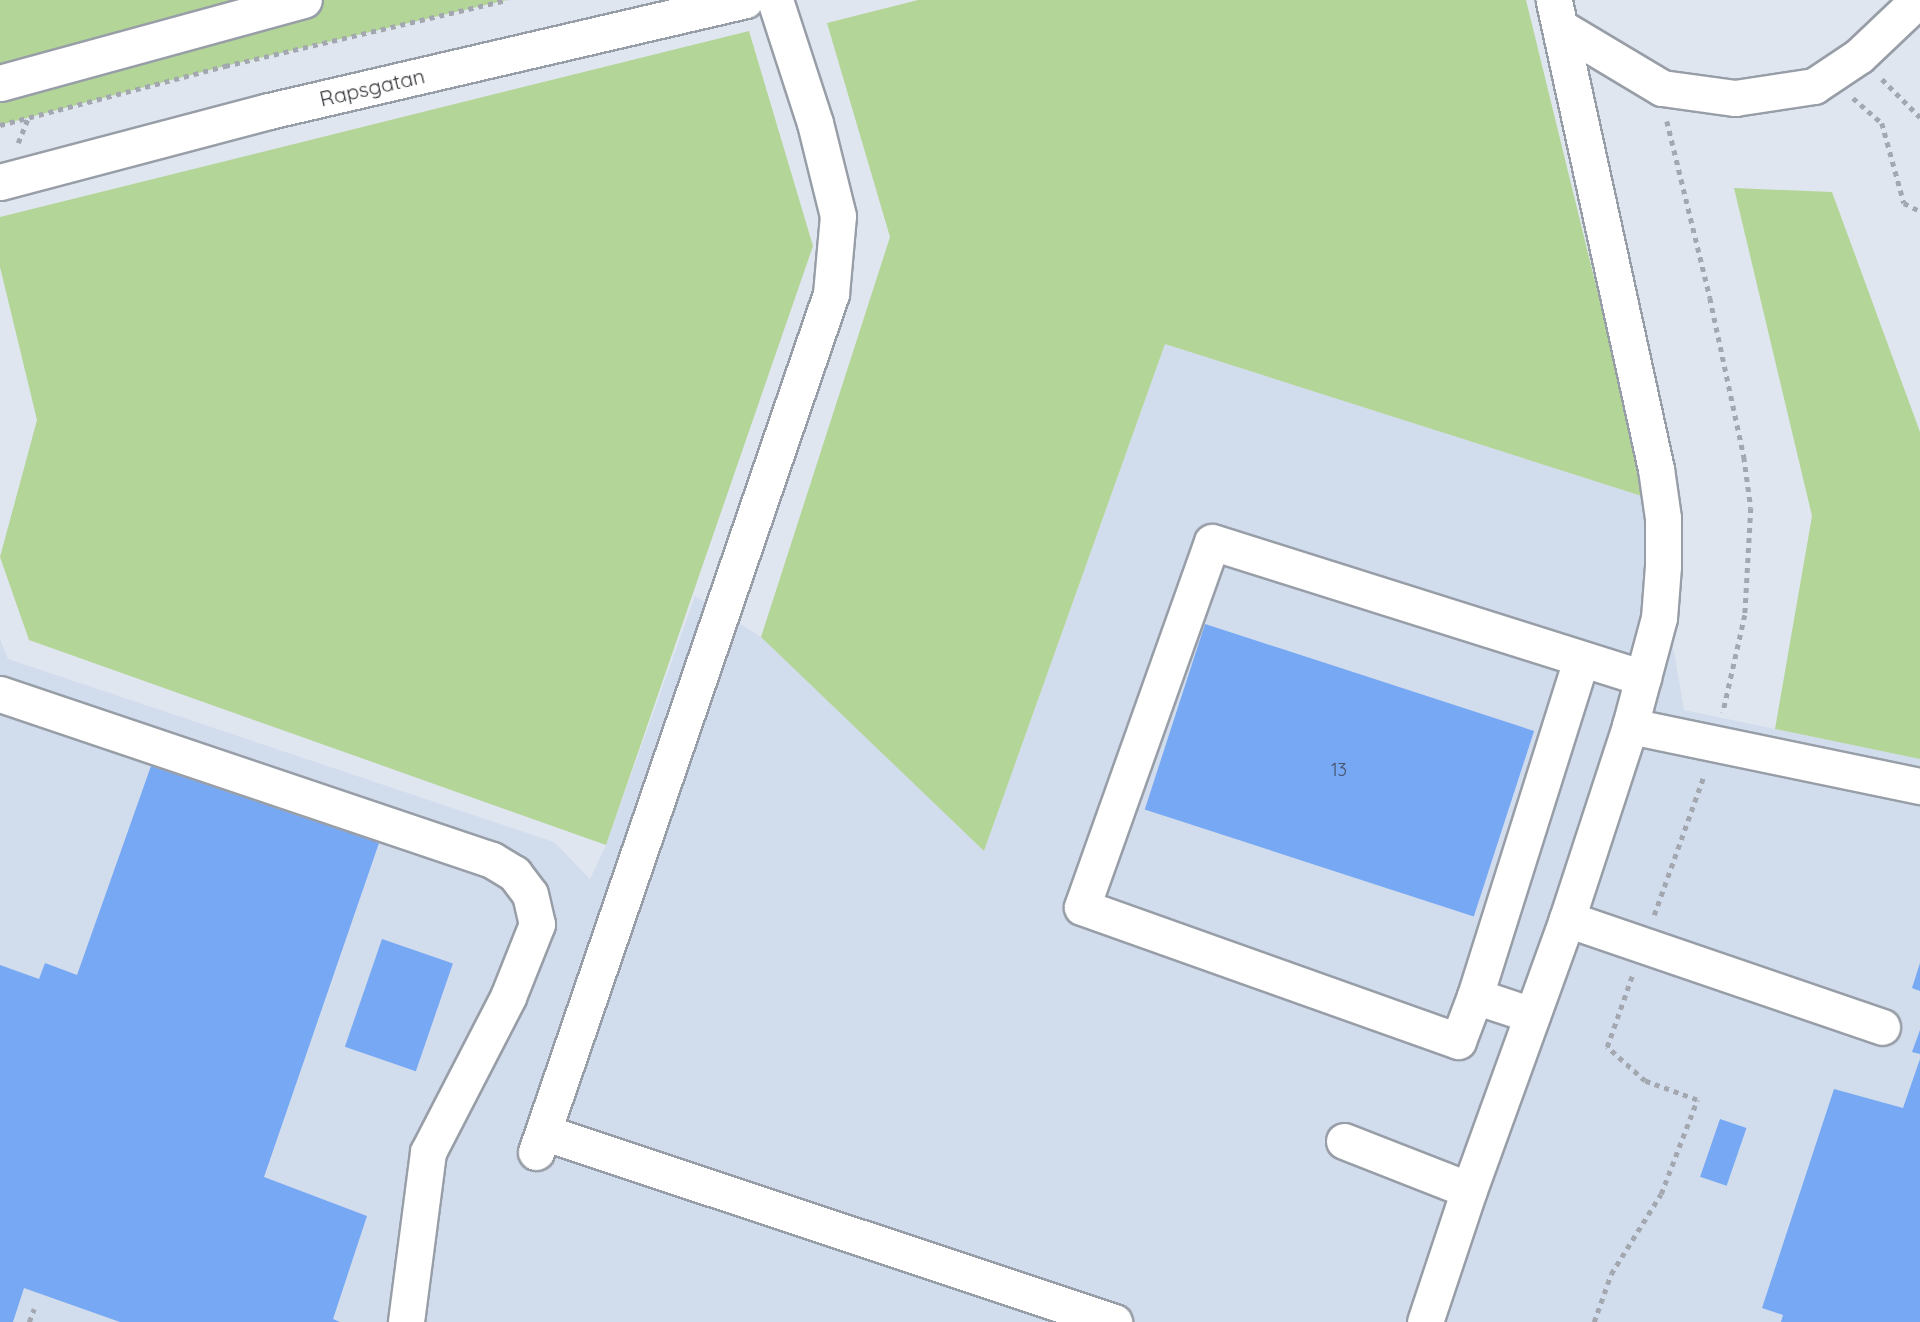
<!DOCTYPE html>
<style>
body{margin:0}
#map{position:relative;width:1920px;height:1322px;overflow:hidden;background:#e0e6f0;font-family:Quicksand,sans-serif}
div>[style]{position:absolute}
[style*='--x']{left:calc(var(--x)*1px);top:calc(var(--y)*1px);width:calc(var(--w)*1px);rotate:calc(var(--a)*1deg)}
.built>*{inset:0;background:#d1dcec}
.green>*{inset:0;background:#b3d597}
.building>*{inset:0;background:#77a8f3;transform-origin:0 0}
.path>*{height:4.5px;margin-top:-2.25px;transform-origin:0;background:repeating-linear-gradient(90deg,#a3a7af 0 5px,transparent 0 10px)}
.roads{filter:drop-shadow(2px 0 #989ea7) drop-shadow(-2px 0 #989ea7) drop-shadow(0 2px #989ea7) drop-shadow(0 -2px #989ea7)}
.minor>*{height:35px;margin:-17.5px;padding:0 17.5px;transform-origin:17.5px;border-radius:17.5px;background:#fff}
span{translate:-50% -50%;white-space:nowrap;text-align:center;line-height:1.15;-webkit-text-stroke:7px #fff;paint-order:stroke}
.number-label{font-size:18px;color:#455268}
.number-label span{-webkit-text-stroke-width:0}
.street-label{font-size:21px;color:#34363a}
</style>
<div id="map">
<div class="built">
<i style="clip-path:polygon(1165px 344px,1648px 498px,1684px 710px,1920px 759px,1920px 1322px,0 1322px,0 639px,8px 659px,554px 842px,590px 879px,606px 845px,695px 596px,761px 637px,984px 851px)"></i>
</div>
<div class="green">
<i style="clip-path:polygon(0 0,507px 0,225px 66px,0 125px)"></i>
<i style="clip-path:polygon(918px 0,1526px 0,1648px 498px,1165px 344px,984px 851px,761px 637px,890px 237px,827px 23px)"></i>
<i style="clip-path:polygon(749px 31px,813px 246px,606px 845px,29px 640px,0 557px,37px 420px,0 267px,0 217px)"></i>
<i style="clip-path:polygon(1734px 188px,1832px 192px,1920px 432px,1920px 759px,1775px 729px,1812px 516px)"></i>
</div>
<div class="building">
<i style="left:1205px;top:624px;width:346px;height:195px;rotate:18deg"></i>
<i style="clip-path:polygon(151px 766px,379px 843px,264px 1177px,367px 1216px,333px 1319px,340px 1322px,120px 1322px,24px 1288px,13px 1322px,0 1322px,0 965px,39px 979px,45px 963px,77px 975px)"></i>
<i style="left:382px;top:939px;width:75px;height:114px;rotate:19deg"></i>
<i style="clip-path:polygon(1920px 963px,1920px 991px,1912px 988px)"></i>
<i style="clip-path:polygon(1920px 1030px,1920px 1054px,1912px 1052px)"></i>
<i style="clip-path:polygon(1920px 1059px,1920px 1322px,1781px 1322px,1783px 1315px,1762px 1308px,1834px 1089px,1903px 1108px)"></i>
<i style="left:1720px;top:1119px;width:28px;height:61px;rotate:19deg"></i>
</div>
<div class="path">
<i style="--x:1882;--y:79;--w:54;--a:45"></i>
<i style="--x:1853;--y:98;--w:38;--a:41"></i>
<i style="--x:1882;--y:123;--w:83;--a:74.6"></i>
<i style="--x:1904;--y:203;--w:18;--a:27"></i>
<i style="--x:1667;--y:121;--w:182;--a:76.3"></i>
<i style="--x:1710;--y:298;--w:163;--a:77.9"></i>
<i style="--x:1744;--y:457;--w:51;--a:82.2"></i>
<i style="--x:1751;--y:508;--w:107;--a:93.2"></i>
<i style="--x:1745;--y:615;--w:100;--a:102.7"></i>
<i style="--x:0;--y:125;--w:233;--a:-14.7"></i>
<i style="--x:225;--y:66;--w:290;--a:-13.2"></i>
<i style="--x:18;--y:143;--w:27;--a:-68"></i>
<i style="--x:1654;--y:915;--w:149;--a:-70.3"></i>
<i style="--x:29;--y:1322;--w:14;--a:-69"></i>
<i style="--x:1594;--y:1322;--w:51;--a:-70.5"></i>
<i style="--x:1611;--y:1274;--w:94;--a:-58"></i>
<i style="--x:1661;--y:1194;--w:101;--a:-69"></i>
<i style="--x:1697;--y:1100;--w:55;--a:-159.9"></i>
<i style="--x:1645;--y:1081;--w:51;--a:-138.2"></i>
<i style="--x:1607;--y:1047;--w:75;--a:-70.6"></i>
</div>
<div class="roads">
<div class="minor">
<i style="--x:1560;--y:27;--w:119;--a:30.9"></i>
<i style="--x:1662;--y:88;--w:74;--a:7.8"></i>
<i style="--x:1735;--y:98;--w:80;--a:-8.6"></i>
<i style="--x:1814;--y:86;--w:54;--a:-33.7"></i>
<i style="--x:1859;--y:56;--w:81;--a:-43.5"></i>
<i style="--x:0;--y:83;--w:315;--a:-15.3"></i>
<i style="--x:0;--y:182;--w:278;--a:-14.8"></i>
<i style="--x:269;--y:111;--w:489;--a:-13.1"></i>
<i style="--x:0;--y:694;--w:519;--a:18.64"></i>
<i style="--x:492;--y:860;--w:26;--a:31"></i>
<i style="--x:514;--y:873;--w:26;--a:53"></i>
<i style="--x:530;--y:894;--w:31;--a:77"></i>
<i style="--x:537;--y:924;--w:79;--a:111.7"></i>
<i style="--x:508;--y:997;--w:174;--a:117.3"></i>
<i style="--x:428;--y:1152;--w:171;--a:97.4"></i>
<i style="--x:1630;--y:726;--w:296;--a:11.7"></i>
<i style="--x:1567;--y:919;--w:333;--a:18.9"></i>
<i style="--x:1475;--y:996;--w:353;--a:-72.5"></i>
<i style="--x:1532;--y:1015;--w:60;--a:-161.6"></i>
<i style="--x:1475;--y:996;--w:48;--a:110.7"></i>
<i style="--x:1458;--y:1041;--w:399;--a:-160.4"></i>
<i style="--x:1082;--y:907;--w:387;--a:-70.4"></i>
<i style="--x:1212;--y:542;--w:452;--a:17.5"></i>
<i style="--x:543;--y:1132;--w:602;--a:18.4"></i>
<i style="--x:1344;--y:1141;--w:134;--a:21.4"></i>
<i style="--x:536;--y:1152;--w:907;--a:-71.03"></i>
<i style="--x:831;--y:294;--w:78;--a:-84.9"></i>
<i style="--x:838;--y:216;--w:96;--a:-103.9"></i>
<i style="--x:815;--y:123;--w:129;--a:-108"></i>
<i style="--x:1425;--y:1322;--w:139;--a:-71.6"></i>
<i style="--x:1469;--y:1190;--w:288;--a:-70.1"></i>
<i style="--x:1567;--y:919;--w:203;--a:-71.9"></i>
<i style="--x:1630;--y:726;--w:112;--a:-75"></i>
<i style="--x:1659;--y:618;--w:52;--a:-85.6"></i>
<i style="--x:1663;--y:566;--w:48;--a:-90"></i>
<i style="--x:1663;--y:518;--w:49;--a:-98.1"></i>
<i style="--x:1656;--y:469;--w:480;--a:-102.3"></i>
</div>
</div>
<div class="number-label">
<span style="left:1339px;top:770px">13</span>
</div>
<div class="street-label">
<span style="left:372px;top:87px;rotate:-13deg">Rapsgatan</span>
</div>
</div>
